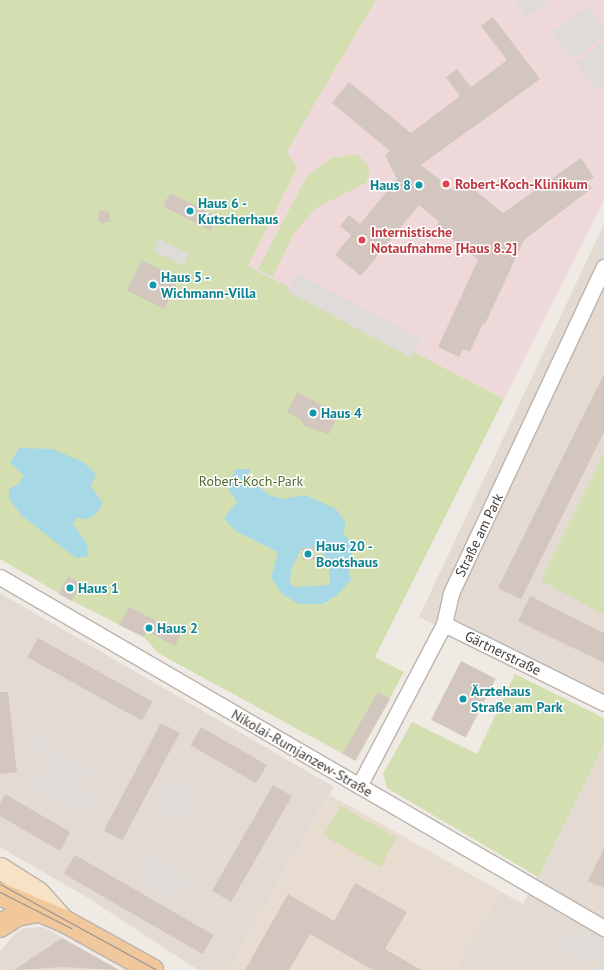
<!DOCTYPE html>
<meta charset="utf-8">
<style>
body{margin:0}
#map{position:relative;width:604px;height:970px;overflow:hidden;background:#efeae4;font-family:"PT Sans",sans-serif}
div>[style]{position:absolute}
[style*='--x']{left:calc(var(--x)*1px);top:calc(var(--y)*1px);width:calc(var(--w)*1px);rotate:calc(var(--a)*1deg)}
.residential>*{inset:0;background:#e3dbd3}
.education>*{inset:0;background:#e7dccf}
.medical>*{inset:0;background:#efd8da}
.green>*{inset:0;background:#d3dfb1;transform-origin:0 0}
.parking>*{inset:0;background:#dedbd9;transform-origin:0 0}
.water>*{inset:0;background:#a7d8e6}
.building>*{inset:0;background:#d2c6be;transform-origin:0 0}
.roads{filter:drop-shadow(1px 0 #bcb3ab) drop-shadow(-1px 0 #bcb3ab) drop-shadow(0 1px #bcb3ab) drop-shadow(0 -1px #bcb3ab)}
.street>*{height:15px;margin:-7.5px;padding:0 7.5px;transform-origin:7.5px;border-radius:7.5px;background:#fff}
.secondary>*{height:21px;margin:-10.5px;padding:0 10.5px;transform-origin:10.5px;border-radius:10.5px;background:#f7e2c6}
.primary>*{height:22px;margin:-11px;padding:0 11px;transform-origin:11px;border-radius:11px;background:#f1c89b}
.tram>*{height:1px;margin:-0.5px;padding:0 0.5px;transform-origin:0.5px;border-radius:0.5px;background:#939393}
.dots>*{width:11px;height:11px;translate:-50% -50%;box-sizing:border-box;border:2px solid #fff;border-radius:50%}
span{translate:-50% -50%;white-space:nowrap;text-align:center;line-height:1.15;-webkit-text-stroke:3px #fff;paint-order:stroke}
.health-label{font-size:14px;color:#be3a42;font-weight:700}
.left{translate:0 -50%;text-align:left}
.culture-label{font-size:14px;color:#0d838f;font-weight:700}
.right{translate:-100% -50%;text-align:right}
.park-label{font-size:14px;color:#516a30}
.street-label{font-size:14px;color:#413a35}
</style>
<div id="map">
<div class="residential">
<i style="clip-path:polygon(604px 224px,604px 711px,419px 617px)"></i>
<i style="clip-path:polygon(0 593px,334px 787px,228px 970px,198px 970px,85px 896px,0 847px)"></i>
<i style="clip-path:polygon(604px 744px,604px 970px,456px 970px,500px 891px,523px 904px)"></i>
<i style="clip-path:polygon(43px 927px,119px 970px,0 970px,0 951px,15px 934px,24px 928px)"></i>
</div>
<div class="education">
<i style="clip-path:polygon(330px 795px,500px 891px,456px 970px,228px 970px)"></i>
</div>
<div class="medical">
<i style="clip-path:polygon(376px 0,604px 0,604px 200px,504px 399px,247px 266px,297px 168px,287px 151px)"></i>
</div>
<div class="green">
<i style="clip-path:polygon(0 0,376px 0,287px 151px,297px 168px,248px 266px,504px 399px,375px 657px,404px 672px,356px 761px,158px 653px,144px 637px,72px 601px,0 559px)"></i>
<i style="clip-path:polygon(357px 154px,370px 167px,366px 183px,316px 208px,293px 235px,273px 277px,258px 269px,307px 176px,332px 158px)"></i>
<i style="clip-path:polygon(604px 453px,604px 615px,541px 580px)"></i>
<i style="clip-path:polygon(515px 674px,604px 718px,604px 744px,538px 877px,387px 788px,383px 774px,412px 722px,477px 754px)"></i>
<i style="left:340px;top:806px;width:65px;height:34px;rotate:29deg"></i>
</div>
<div class="parking">
<i style="clip-path:polygon(514px 0,550px 0,527px 17px)"></i>
<i style="clip-path:polygon(588px 5px,604px 27px,604px 36px,573px 60px,552px 32px)"></i>
<i style="clip-path:polygon(604px 41px,604px 85px,596px 91px,575px 63px)"></i>
<i style="left:159px;top:239px;width:34px;height:13px;rotate:26deg"></i>
<i style="left:297px;top:273px;width:141px;height:21px;rotate:28deg"></i>
<i style="clip-path:polygon(28px 734px,93px 769px,81px 788px,43px 767px,48px 757px,29px 747px)"></i>
<i style="clip-path:polygon(44px 768px,92px 796px,80px 816px,34px 785px)"></i>
<i style="left:172px;top:775px;width:29px;height:34px;rotate:29deg"></i>
<i style="left:148px;top:857px;width:45px;height:23px;rotate:29deg"></i>
<i style="left:573px;top:927px;width:33px;height:25px;rotate:29deg"></i>
</div>
<div class="water">
<i style="clip-path:polygon(19px 448px,52px 449px,83px 462px,96px 474px,91px 486px,103px 503px,97px 513px,88px 519px,77px 518px,73px 524px,87px 544px,88px 556px,76px 558px,21px 515px,9px 499px,9px 489px,19px 484px,24px 475px,10px 463px)"></i>
<i style="clip-path:polygon(evenodd,236px 469px,250px 469px,249px 478px,269px 495px,283px 499px,305px 495px,336px 509px,346px 523px,343px 532px,354px 547px,348px 566px,351px 580px,337px 595px,323px 604px,298px 604px,281px 593px,271px 577px,278px 552px,234px 530px,224px 518px,237px 502px,226px 486px,236px 469px,318px 548px,329px 562px,330px 585px,295px 587px,290px 584px,291px 569px,301px 549px,318px 548px)"></i>
</div>
<div class="building">
<i style="clip-path:polygon(493px 17px,540px 79px,421px 165px,452px 190px,461px 179px,503px 213px,581px 158px,594px 177px,587px 182px,592px 188px,524px 240px,485px 324px,483px 323px,470px 352px,463px 349px,459px 357px,438px 347px,478px 260px,436px 226px,439px 222px,419px 205px,361px 276px,335px 255px,351px 235px,340px 226px,349px 215px,360px 224px,397px 179px,385px 155px,390px 151px,332px 103px,349px 82px,411px 133px,460px 96px,446px 77px,457px 69px,471px 87px,507px 60px,481px 26px)"></i>
<i style="left:170px;top:193px;width:53px;height:15px;rotate:27deg"></i>
<i style="clip-path:polygon(100px 210px,110px 212px,110px 222px,101px 223px,98px 219px)"></i>
<i style="left:142px;top:260px;width:42px;height:34px;rotate:27deg"></i>
<i style="clip-path:polygon(604px 374px,604px 432px,521px 599px,498px 588px)"></i>
<i style="clip-path:polygon(297px 392px,339px 414px,329px 434px,304px 426px,300px 419px,287px 412px)"></i>
<i style="clip-path:polygon(314px 547px,315px 559px,303px 560px,301px 549px)"></i>
<i style="left:68px;top:576px;width:15px;height:20px;rotate:28deg"></i>
<i style="clip-path:polygon(530px 596px,604px 633px,604px 663px,518px 621px)"></i>
<i style="clip-path:polygon(129px 607px,181px 633px,175px 646px,147px 631px,144px 637px,119px 625px)"></i>
<i style="left:38px;top:638px;width:131px;height:22px;rotate:29deg"></i>
<i style="left:461px;top:661px;width:39px;height:66px;rotate:27deg"></i>
<i style="clip-path:polygon(0 692px,8px 692px,17px 772px,0 774px)"></i>
<i style="left:378px;top:692px;width:14px;height:71px;rotate:30deg"></i>
<i style="left:161px;top:723px;width:21px;height:122px;rotate:28deg"></i>
<i style="left:201px;top:727px;width:76px;height:21px;rotate:30deg"></i>
<i style="left:273px;top:785px;width:22px;height:122px;rotate:30deg"></i>
<i style="clip-path:polygon(5px 794px,70px 832px,60px 851px,0 816px,0 803px)"></i>
<i style="clip-path:polygon(604px 848px,604px 888px,588px 881px)"></i>
<i style="left:75px;top:855px;width:160px;height:22px;rotate:30deg"></i>
<i style="clip-path:polygon(355px 883px,407px 912px,385px 949px,421px 970px,373px 970px,310px 934px,289px 970px,245px 970px,288px 894px,334px 921px)"></i>
<i style="clip-path:polygon(62px 938px,119px 970px,63px 967px,14px 970px)"></i>
</div>
<div class="roads">
<div class="street">
<i style="--x:0;--y:577;--w:699;--a:30.16"></i>
<i style="--x:444;--y:624;--w:178;--a:26.3"></i>
<i style="--x:359;--y:786;--w:183;--a:-62.3"></i>
<i style="--x:444;--y:624;--w:32;--a:-77"></i>
<i style="--x:451;--y:593;--w:360;--a:-64.9"></i>
</div>
<div class="secondary">
<i style="--x:0;--y:868;--w:45;--a:32.3"></i>
<i style="--x:38;--y:892;--w:39;--a:48"></i>
</div>
<div class="primary">
<i style="--x:0;--y:894;--w:69;--a:22.9"></i>
<i style="--x:64;--y:921;--w:101;--a:29.1"></i>
<i style="--x:0;--y:926;--w:20;--a:-33"></i>
<i style="--x:17;--y:915;--w:21;--a:-11"></i>
</div>
</div>
<div class="tram">
<i style="--x:0;--y:884;--w:179;--a:28.7"></i>
<i style="--x:0;--y:892;--w:80;--a:26.9"></i>
</div>
<div class="dots">
<i style="left:446px;top:184px;background:#e0444e"></i>
<i style="left:419px;top:185px;background:#0f9aa8"></i>
<i style="left:190px;top:211px;background:#0f9aa8"></i>
<i style="left:362px;top:240px;background:#e0444e"></i>
<i style="left:153px;top:285px;background:#0f9aa8"></i>
<i style="left:313px;top:413px;background:#0f9aa8"></i>
<i style="left:308px;top:554px;background:#0f9aa8"></i>
<i style="left:70px;top:588px;background:#0f9aa8"></i>
<i style="left:149px;top:628px;background:#0f9aa8"></i>
<i style="left:463px;top:699px;background:#0f9aa8"></i>
</div>
<div class="health-label">
<span class="left" style="left:455px;top:184px">Robert-Koch-Klinikum</span>
<span class="left" style="left:371px;top:240px">Internistische<br>Notaufnahme [Haus 8.2]</span>
</div>
<div class="culture-label">
<span class="right" style="left:411px;top:185px">Haus 8</span>
<span class="left" style="left:198px;top:211px">Haus 6 -<br>Kutscherhaus</span>
<span class="left" style="left:161px;top:285px">Haus 5 -<br>Wichmann-Villa</span>
<span class="left" style="left:321px;top:413px">Haus 4</span>
<span class="left" style="left:316px;top:554px">Haus 20 -<br>Bootshaus</span>
<span class="left" style="left:78px;top:588px">Haus 1</span>
<span class="left" style="left:157px;top:628px">Haus 2</span>
<span class="left" style="left:471px;top:699px">Ärztehaus<br>Straße am Park</span>
</div>
<div class="park-label">
<span style="left:251px;top:481px">Robert-Koch-Park</span>
</div>
<div class="street-label">
<span style="left:479px;top:535px;rotate:-64deg">Straße am Park</span>
<span style="left:503px;top:653px;rotate:26deg">Gärtnerstraße</span>
<span style="left:302px;top:753px;rotate:30deg">Nikolai-Rumjanzew-Straße</span>
</div>
</div>
